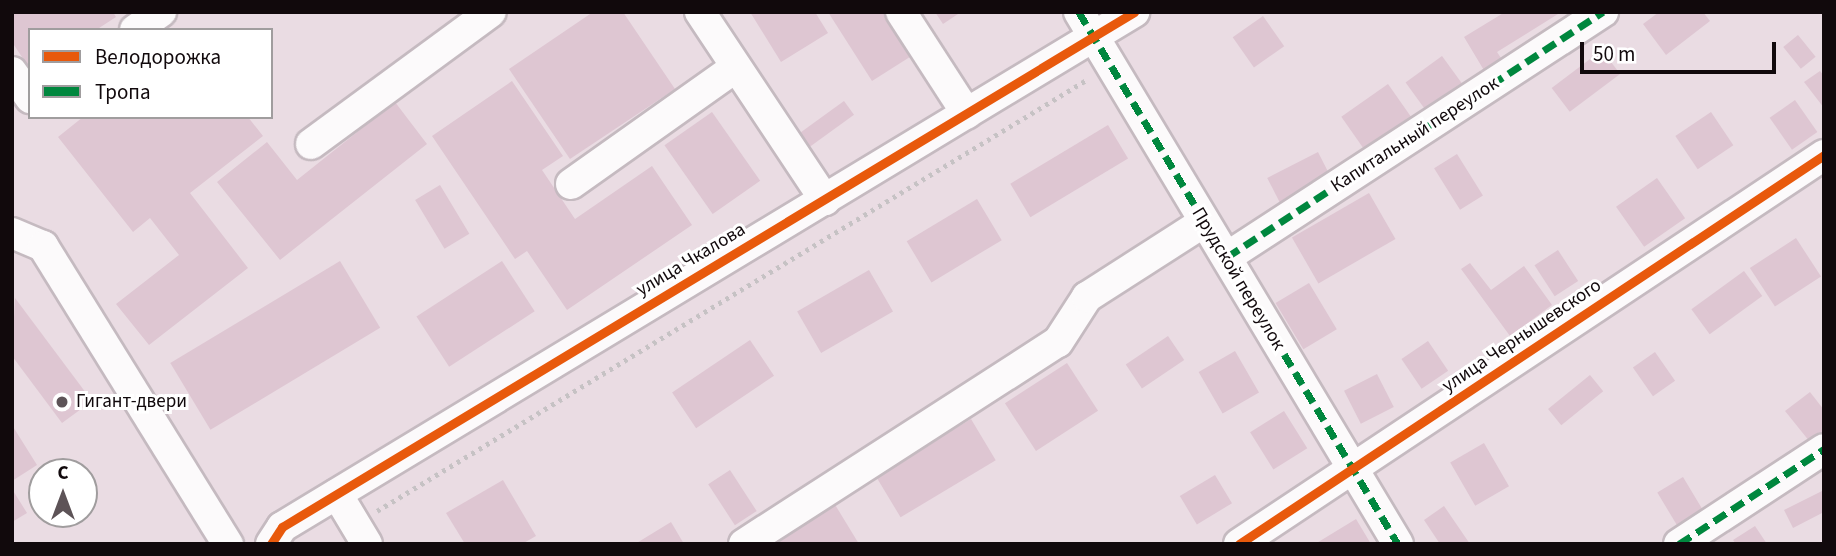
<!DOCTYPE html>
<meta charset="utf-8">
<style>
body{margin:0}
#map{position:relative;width:1836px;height:556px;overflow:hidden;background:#eadce3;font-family:"Source Sans 3",sans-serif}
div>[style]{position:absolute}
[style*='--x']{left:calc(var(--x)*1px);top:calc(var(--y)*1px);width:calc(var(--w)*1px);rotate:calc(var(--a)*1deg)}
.building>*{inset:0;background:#dec6d2;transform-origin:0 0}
.path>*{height:4.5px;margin-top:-2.25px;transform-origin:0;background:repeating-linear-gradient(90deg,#c6c2c4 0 3.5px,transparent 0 8.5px)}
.roads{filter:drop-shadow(2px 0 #c5bac0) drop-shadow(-2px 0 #c5bac0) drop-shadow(0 2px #c5bac0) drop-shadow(0 -2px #c5bac0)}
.minor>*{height:30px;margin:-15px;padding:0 15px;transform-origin:15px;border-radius:15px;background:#fcfafb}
.quiet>*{height:7px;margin-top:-3.5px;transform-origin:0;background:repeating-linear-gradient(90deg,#00873e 0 14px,transparent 0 21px)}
.cycleway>*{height:9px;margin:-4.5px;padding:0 4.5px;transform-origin:4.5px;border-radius:4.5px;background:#e8590c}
.dots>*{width:19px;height:19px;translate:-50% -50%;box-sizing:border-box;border:4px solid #fff;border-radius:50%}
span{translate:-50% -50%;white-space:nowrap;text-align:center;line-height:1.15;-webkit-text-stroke:6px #fff;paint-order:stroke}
.street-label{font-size:19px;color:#11090c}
.poi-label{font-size:19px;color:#11090c}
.left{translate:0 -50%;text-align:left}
.frame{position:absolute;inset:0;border:14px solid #11090c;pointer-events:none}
.legend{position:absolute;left:28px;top:28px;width:245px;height:91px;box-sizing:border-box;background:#fff;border:2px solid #a09d9e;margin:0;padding:9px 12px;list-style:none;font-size:21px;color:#11090c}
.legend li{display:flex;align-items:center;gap:14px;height:35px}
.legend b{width:35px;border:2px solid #a09d9e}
.north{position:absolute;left:28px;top:458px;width:70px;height:70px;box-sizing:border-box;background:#fff;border:2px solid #a09d9e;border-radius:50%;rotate:0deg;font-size:19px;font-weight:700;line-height:28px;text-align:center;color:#11090c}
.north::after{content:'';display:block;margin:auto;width:24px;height:32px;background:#5d5357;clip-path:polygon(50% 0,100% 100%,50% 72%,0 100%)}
.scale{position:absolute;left:1580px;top:42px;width:196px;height:32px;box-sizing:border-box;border:4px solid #11090c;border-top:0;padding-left:9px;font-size:21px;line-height:24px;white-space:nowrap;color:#11090c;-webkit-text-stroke:5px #fff;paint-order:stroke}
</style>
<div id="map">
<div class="building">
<i style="clip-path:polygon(12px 12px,113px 12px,116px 17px,96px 30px,30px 30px,30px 69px,12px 42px)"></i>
<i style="clip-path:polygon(593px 12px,623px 12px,675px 89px,570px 159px,509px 69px)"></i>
<i style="clip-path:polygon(750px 12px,815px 12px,828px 33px,781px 62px)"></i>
<i style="clip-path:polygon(828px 12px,885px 12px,913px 55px,872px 81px)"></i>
<i style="clip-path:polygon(935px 12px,961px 12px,943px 24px)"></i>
<i style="clip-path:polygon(1505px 12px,1558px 14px,1497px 52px,1503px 61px,1485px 72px,1464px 37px)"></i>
<i style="clip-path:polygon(1659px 12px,1703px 12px,1710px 21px,1666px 55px,1643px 24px)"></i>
<i style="left:1263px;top:16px;width:37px;height:37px;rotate:55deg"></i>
<i style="left:1798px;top:35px;width:28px;height:19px;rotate:51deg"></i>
<i style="left:1602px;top:50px;width:30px;height:63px;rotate:53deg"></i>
<i style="left:1442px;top:56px;width:34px;height:45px;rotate:54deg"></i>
<i style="clip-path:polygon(1820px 71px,1824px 76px,1824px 108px,1804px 82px)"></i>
<i style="clip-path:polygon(512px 81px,563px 156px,542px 170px,575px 219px,652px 166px,692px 225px,567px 310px,527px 251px,515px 259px,432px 136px)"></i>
<i style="left:1388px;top:84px;width:44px;height:57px;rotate:55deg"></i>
<i style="left:1795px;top:100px;width:39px;height:31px;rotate:55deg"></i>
<i style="left:844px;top:101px;width:17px;height:55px;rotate:54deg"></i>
<i style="clip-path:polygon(395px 102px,427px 144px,280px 260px,217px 182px,267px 142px,297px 180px)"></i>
<i style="left:712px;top:112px;width:84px;height:58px;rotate:55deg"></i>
<i style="left:1711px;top:112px;width:40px;height:43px;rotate:56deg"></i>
<i style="clip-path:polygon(83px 117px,248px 117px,263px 136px,190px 193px,248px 268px,149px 345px,116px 304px,179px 255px,150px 218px,133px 232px,58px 137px)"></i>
<i style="left:1108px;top:125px;width:39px;height:114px;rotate:59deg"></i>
<i style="left:1318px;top:152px;width:33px;height:57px;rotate:63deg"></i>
<i style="left:1457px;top:154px;width:49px;height:27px;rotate:58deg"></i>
<i style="left:1657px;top:178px;width:49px;height:50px;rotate:55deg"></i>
<i style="left:440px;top:185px;width:57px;height:29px;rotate:59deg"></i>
<i style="left:1369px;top:193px;width:53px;height:89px;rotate:60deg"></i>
<i style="left:977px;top:199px;width:48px;height:82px;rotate:59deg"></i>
<i style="left:1796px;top:238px;width:46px;height:55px;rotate:57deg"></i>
<i style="left:1558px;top:250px;width:37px;height:28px;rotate:57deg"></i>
<i style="left:340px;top:261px;width:78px;height:198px;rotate:59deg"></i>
<i style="left:502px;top:261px;width:60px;height:102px;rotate:57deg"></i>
<i style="clip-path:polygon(1470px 263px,1491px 290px,1524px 266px,1552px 305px,1510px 336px,1461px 269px)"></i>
<i style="left:869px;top:270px;width:48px;height:83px;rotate:60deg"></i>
<i style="left:1744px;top:271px;width:31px;height:65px;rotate:54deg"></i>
<i style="left:1309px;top:283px;width:54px;height:39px;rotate:59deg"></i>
<i style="clip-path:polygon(15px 298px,92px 401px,62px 423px,12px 356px)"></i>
<i style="left:1168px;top:336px;width:29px;height:51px;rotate:56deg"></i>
<i style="left:750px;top:340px;width:43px;height:94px;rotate:56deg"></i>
<i style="left:1428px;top:341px;width:36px;height:32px;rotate:56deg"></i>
<i style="left:1235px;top:351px;width:48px;height:42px;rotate:60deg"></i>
<i style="left:1655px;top:352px;width:35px;height:27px;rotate:55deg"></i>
<i style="left:1067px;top:363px;width:57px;height:74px;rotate:57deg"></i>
<i style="left:1377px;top:374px;width:37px;height:37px;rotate:63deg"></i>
<i style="left:1590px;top:375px;width:21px;height:54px;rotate:51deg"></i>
<i style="clip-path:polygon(1810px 392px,1824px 410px,1824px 431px,1810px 442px,1785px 411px)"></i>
<i style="left:1284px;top:411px;width:44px;height:40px;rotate:58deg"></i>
<i style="left:971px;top:419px;width:48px;height:111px;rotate:59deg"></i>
<i style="clip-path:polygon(12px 425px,37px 465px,12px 481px)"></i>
<i style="left:1484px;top:443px;width:50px;height:39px;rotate:60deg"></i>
<i style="left:730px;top:470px;width:49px;height:26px;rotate:57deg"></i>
<i style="left:1215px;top:475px;width:33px;height:41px;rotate:59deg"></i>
<i style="left:1683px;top:477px;width:41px;height:30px;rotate:59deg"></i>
<i style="clip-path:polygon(503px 480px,536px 536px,522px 544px,465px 544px,446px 513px)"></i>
<i style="clip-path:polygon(12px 489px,27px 513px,12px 522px)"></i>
<i style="clip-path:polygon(1824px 490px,1824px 512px,1793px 528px,1784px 510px)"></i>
<i style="clip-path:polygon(834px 503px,859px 544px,768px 544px)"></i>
<i style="clip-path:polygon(1444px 506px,1470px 544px,1440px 544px,1424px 520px)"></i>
<i style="clip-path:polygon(1356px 519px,1371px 544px,1315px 544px)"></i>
<i style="clip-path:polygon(671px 522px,684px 544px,635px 544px)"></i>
<i style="clip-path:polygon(1755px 526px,1767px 544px,1736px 544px,1733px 540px)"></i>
</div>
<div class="path">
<i style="--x:377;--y:511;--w:832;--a:-31.28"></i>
</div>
<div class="roads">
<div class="minor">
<i style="--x:700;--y:12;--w:226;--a:56.4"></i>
<i style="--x:901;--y:12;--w:121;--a:57.1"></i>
<i style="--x:1079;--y:12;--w:620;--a:59.05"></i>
<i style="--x:135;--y:30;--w:32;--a:-35"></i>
<i style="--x:12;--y:72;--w:32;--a:55"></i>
<i style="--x:311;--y:144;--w:223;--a:-36.3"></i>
<i style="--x:571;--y:184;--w:201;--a:-35.3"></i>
<i style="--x:12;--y:233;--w:34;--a:23"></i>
<i style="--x:43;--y:246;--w:351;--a:58.2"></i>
<i style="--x:1227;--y:257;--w:449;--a:-33.1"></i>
<i style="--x:337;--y:494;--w:58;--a:59"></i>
<i style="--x:271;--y:544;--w:20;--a:-57"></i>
<i style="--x:282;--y:527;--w:996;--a:-31.15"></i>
<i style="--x:744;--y:544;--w:373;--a:-32.8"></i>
<i style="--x:1058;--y:342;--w:54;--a:-57.2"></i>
<i style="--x:1087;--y:297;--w:139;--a:-32.7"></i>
<i style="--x:1239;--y:544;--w:703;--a:-33.62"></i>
<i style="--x:1679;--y:544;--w:173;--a:-33.2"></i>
</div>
</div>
<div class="quiet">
<i style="--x:1079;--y:12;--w:620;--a:59.05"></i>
<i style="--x:1227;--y:257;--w:449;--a:-33.1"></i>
<i style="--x:1679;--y:544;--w:173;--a:-33.2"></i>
</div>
<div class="cycleway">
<i style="--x:271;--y:544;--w:20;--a:-57"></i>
<i style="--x:282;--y:527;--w:996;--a:-31.15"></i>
<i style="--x:1239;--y:544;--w:703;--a:-33.62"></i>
</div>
<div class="dots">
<i style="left:62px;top:402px;background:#5d5357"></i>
</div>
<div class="street-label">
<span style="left:1415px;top:135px;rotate:-33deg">Капитальный переулок</span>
<span style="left:691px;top:260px;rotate:-31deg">улица Чкалова</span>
<span style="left:1238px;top:279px;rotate:59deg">Прудской переулок</span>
<span style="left:1522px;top:336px;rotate:-34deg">улица Чернышевского</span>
</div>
<div class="poi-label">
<span class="left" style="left:76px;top:402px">Гигант-двери</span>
</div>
<div class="frame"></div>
<ul class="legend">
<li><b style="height:9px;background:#e8590c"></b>Велодорожка</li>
<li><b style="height:9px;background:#00873e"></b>Тропа</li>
</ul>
<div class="north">С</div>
<div class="scale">50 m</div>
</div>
